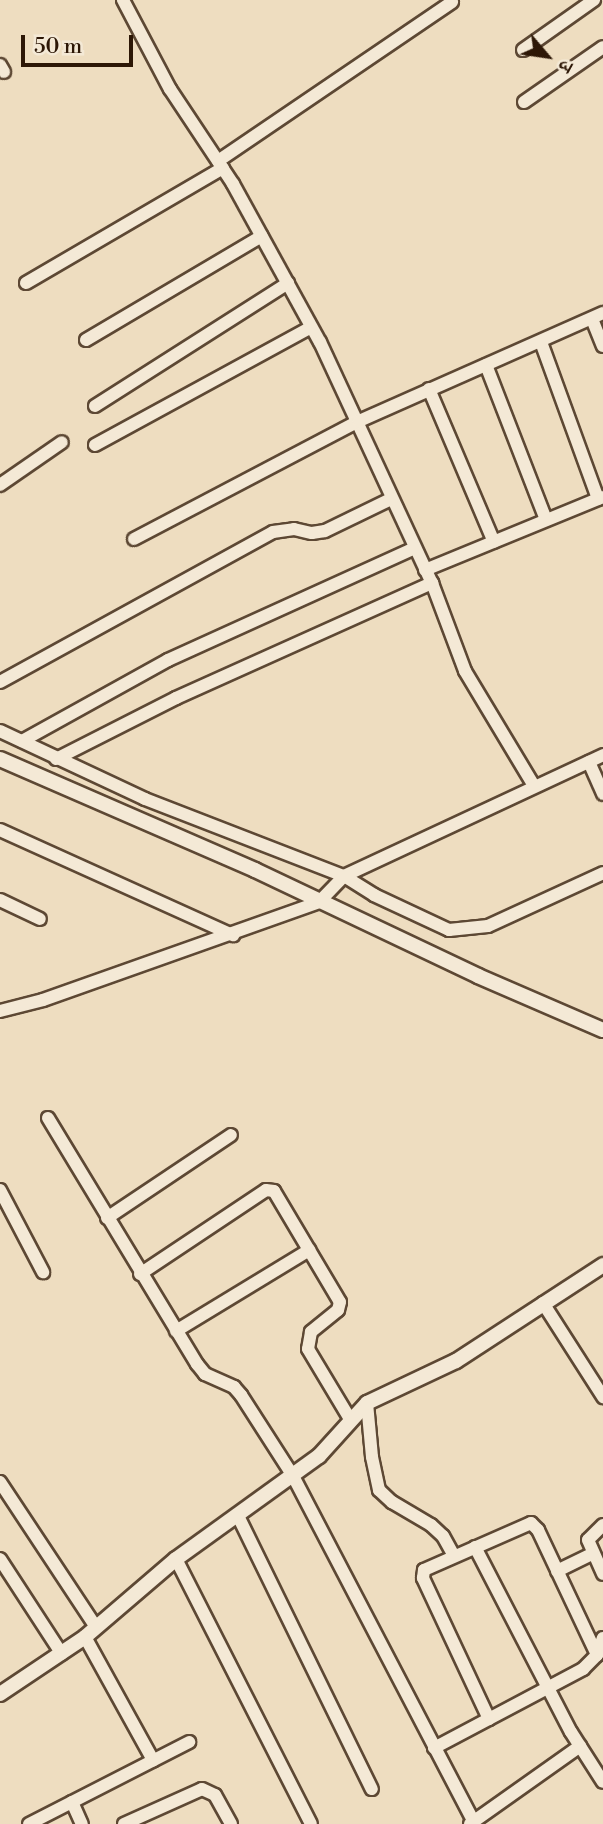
<!DOCTYPE html>
<meta charset="utf-8">
<style>
body{margin:0}
#map{position:relative;width:603px;height:1824px;overflow:hidden;background:#eeddc0;font-family:"Libre Bodoni","Noto Serif Devanagari",serif}
div>[style]{position:absolute}
[style*='--x']{left:calc(var(--x)*1px);top:calc(var(--y)*1px);width:calc(var(--w)*1px);rotate:calc(var(--a)*1deg)}
.roads{filter:drop-shadow(2px 0 #5d4834) drop-shadow(-2px 0 #5d4834) drop-shadow(0 2px #5d4834) drop-shadow(0 -2px #5d4834)}
.minor>*{height:12px;margin:-6px;padding:0 6px;transform-origin:6px;border-radius:6px;background:#f4e9d6}
.tertiary>*{height:14px;margin:-7px;padding:0 7px;transform-origin:7px;border-radius:7px;background:#f4e9d6}
span{translate:-50% -50%;white-space:nowrap;text-align:center;line-height:1.15;-webkit-text-stroke:7px #f4e9d6;paint-order:stroke}
.north{position:absolute;left:512px;top:21px;width:70px;height:70px;-webkit-text-stroke:5px #f4e9d6;paint-order:stroke;rotate:119deg;font-size:19px;font-weight:700;line-height:28px;text-align:center;color:#2d1706}
.north::after{content:'';display:block;margin:auto;width:24px;height:32px;background:#2d1706;clip-path:polygon(50% 0,100% 100%,50% 72%,0 100%)}
.scale{position:absolute;left:21px;top:35px;width:112px;height:32px;box-sizing:border-box;border:4px solid #2d1706;border-top:0;padding-left:9px;font-size:21px;line-height:24px;white-space:nowrap;color:#2d1706;-webkit-text-stroke:5px #f4e9d6;paint-order:stroke}
</style>
<div id="map">
<div class="roads">
<div class="minor">
<i style="--x:123;--y:0;--w:101;--a:62.2"></i>
<i style="--x:170;--y:89;--w:114;--a:56.4"></i>
<i style="--x:233;--y:184;--w:180;--a:61.2"></i>
<i style="--x:320;--y:342;--w:266;--a:65.1"></i>
<i style="--x:432;--y:583;--w:94;--a:69.4"></i>
<i style="--x:465;--y:671;--w:134;--a:59"></i>
<i style="--x:523;--y:50;--w:87;--a:-35.2"></i>
<i style="--x:0;--y:65;--w:8;--a:60"></i>
<i style="--x:524;--y:102;--w:96;--a:-34.8"></i>
<i style="--x:218;--y:161;--w:283;--a:-34.2"></i>
<i style="--x:26;--y:283;--w:228;--a:-30.3"></i>
<i style="--x:592;--y:319;--w:29;--a:68"></i>
<i style="--x:86;--y:340;--w:204;--a:-30.6"></i>
<i style="--x:541;--y:342;--w:167;--a:70"></i>
<i style="--x:486;--y:365;--w:166;--a:68.8"></i>
<i style="--x:429;--y:389;--w:166;--a:67"></i>
<i style="--x:95;--y:406;--w:229;--a:-32.5"></i>
<i style="--x:95;--y:445;--w:246;--a:-28.6"></i>
<i style="--x:0;--y:485;--w:75;--a:-34.7"></i>
<i style="--x:134;--y:539;--w:254;--a:-27.7"></i>
<i style="--x:359;--y:421;--w:267;--a:-23.9"></i>
<i style="--x:425;--y:570;--w:192;--a:-22.3"></i>
<i style="--x:0;--y:682;--w:311;--a:-28.8"></i>
<i style="--x:273;--y:532;--w:21;--a:-8"></i>
<i style="--x:294;--y:529;--w:18;--a:13"></i>
<i style="--x:312;--y:533;--w:13;--a:-9"></i>
<i style="--x:325;--y:531;--w:73;--a:-25.9"></i>
<i style="--x:0;--y:731;--w:160;--a:25.1"></i>
<i style="--x:145;--y:799;--w:213;--a:21.2"></i>
<i style="--x:344;--y:876;--w:36;--a:32"></i>
<i style="--x:374;--y:895;--w:83;--a:25"></i>
<i style="--x:449;--y:930;--w:39;--a:-6"></i>
<i style="--x:488;--y:926;--w:127;--a:-24.7"></i>
<i style="--x:22;--y:741;--w:167;--a:-29"></i>
<i style="--x:168;--y:660;--w:271;--a:-24.4"></i>
<i style="--x:56;--y:759;--w:135;--a:-26.9"></i>
<i style="--x:176;--y:698;--w:281;--a:-24.2"></i>
<i style="--x:589;--y:762;--w:35;--a:66"></i>
<i style="--x:0;--y:830;--w:256;--a:24.3"></i>
<i style="--x:0;--y:900;--w:44;--a:25.4"></i>
<i style="--x:0;--y:1011;--w:44;--a:-14.3"></i>
<i style="--x:43;--y:1000;--w:293;--a:-19.5"></i>
<i style="--x:319;--y:902;--w:36;--a:-46"></i>
<i style="--x:344;--y:876;--w:286;--a:-25"></i>
<i style="--x:48;--y:1118;--w:288;--a:58.8"></i>
<i style="--x:197;--y:1364;--w:13;--a:51"></i>
<i style="--x:205;--y:1374;--w:32;--a:24"></i>
<i style="--x:234;--y:1387;--w:11;--a:49"></i>
<i style="--x:241;--y:1395;--w:96;--a:57.3"></i>
<i style="--x:293;--y:1476;--w:390;--a:62.4"></i>
<i style="--x:0;--y:1190;--w:93;--a:62.3"></i>
<i style="--x:107;--y:1218;--w:149;--a:-33.8"></i>
<i style="--x:140;--y:1274;--w:151;--a:-33.7"></i>
<i style="--x:266;--y:1190;--w:8;--a:7"></i>
<i style="--x:274;--y:1191;--w:129;--a:59.3"></i>
<i style="--x:340;--y:1302;--w:8;--a:104"></i>
<i style="--x:338;--y:1310;--w:35;--a:141"></i>
<i style="--x:311;--y:1332;--w:17;--a:100"></i>
<i style="--x:308;--y:1349;--w:82;--a:59"></i>
<i style="--x:543;--y:1303;--w:112;--a:57.4"></i>
<i style="--x:176;--y:1331;--w:156;--a:-31.3"></i>
<i style="--x:367;--y:1403;--w:54;--a:84.7"></i>
<i style="--x:372;--y:1457;--w:34;--a:78"></i>
<i style="--x:379;--y:1490;--w:18;--a:43"></i>
<i style="--x:392;--y:1502;--w:45;--a:30.5"></i>
<i style="--x:431;--y:1525;--w:16;--a:43"></i>
<i style="--x:443;--y:1536;--w:23;--a:61"></i>
<i style="--x:0;--y:1482;--w:174;--a:56.5"></i>
<i style="--x:238;--y:1516;--w:304;--a:63.9"></i>
<i style="--x:603;--y:1525;--w:21;--a:135"></i>
<i style="--x:588;--y:1540;--w:37;--a:66"></i>
<i style="--x:475;--y:1547;--w:208;--a:62.6"></i>
<i style="--x:571;--y:1732;--w:59;--a:57.4"></i>
<i style="--x:0;--y:1559;--w:113;--a:56.9"></i>
<i style="--x:176;--y:1559;--w:297;--a:63"></i>
<i style="--x:557;--y:1571;--w:39;--a:-26"></i>
<i style="--x:85;--y:1637;--w:141;--a:61.1"></i>
<i style="--x:489;--y:1719;--w:156;--a:-115.1"></i>
<i style="--x:423;--y:1578;--w:8;--a:-83"></i>
<i style="--x:424;--y:1570;--w:117;--a:-23.7"></i>
<i style="--x:531;--y:1523;--w:10;--a:45"></i>
<i style="--x:538;--y:1530;--w:138;--a:64.7"></i>
<i style="--x:434;--y:1748;--w:169;--a:-27.9"></i>
<i style="--x:583;--y:1669;--w:20;--a:-45"></i>
<i style="--x:597;--y:1655;--w:18;--a:-71"></i>
<i style="--x:72;--y:1802;--w:24;--a:66"></i>
<i style="--x:29;--y:1824;--w:180;--a:-27.1"></i>
<i style="--x:124;--y:1824;--w:85;--a:-24.2"></i>
<i style="--x:202;--y:1789;--w:14;--a:25"></i>
<i style="--x:215;--y:1795;--w:33;--a:61"></i>
<i style="--x:470;--y:1824;--w:135;--a:-35.3"></i>
</div>
<div class="tertiary">
<i style="--x:0;--y:759;--w:278;--a:23.5"></i>
<i style="--x:255;--y:870;--w:247;--a:25.4"></i>
<i style="--x:478;--y:976;--w:136;--a:23.4"></i>
<i style="--x:0;--y:1694;--w:102;--a:-33.8"></i>
<i style="--x:85;--y:1637;--w:120;--a:-40.6"></i>
<i style="--x:176;--y:1559;--w:176;--a:-35.8"></i>
<i style="--x:319;--y:1456;--w:72;--a:-47.8"></i>
<i style="--x:367;--y:1403;--w:98;--a:-25.3"></i>
<i style="--x:456;--y:1361;--w:176;--a:-33.1"></i>
</div>
</div>
<div class="north">उ</div>
<div class="scale">50 m</div>
</div>
